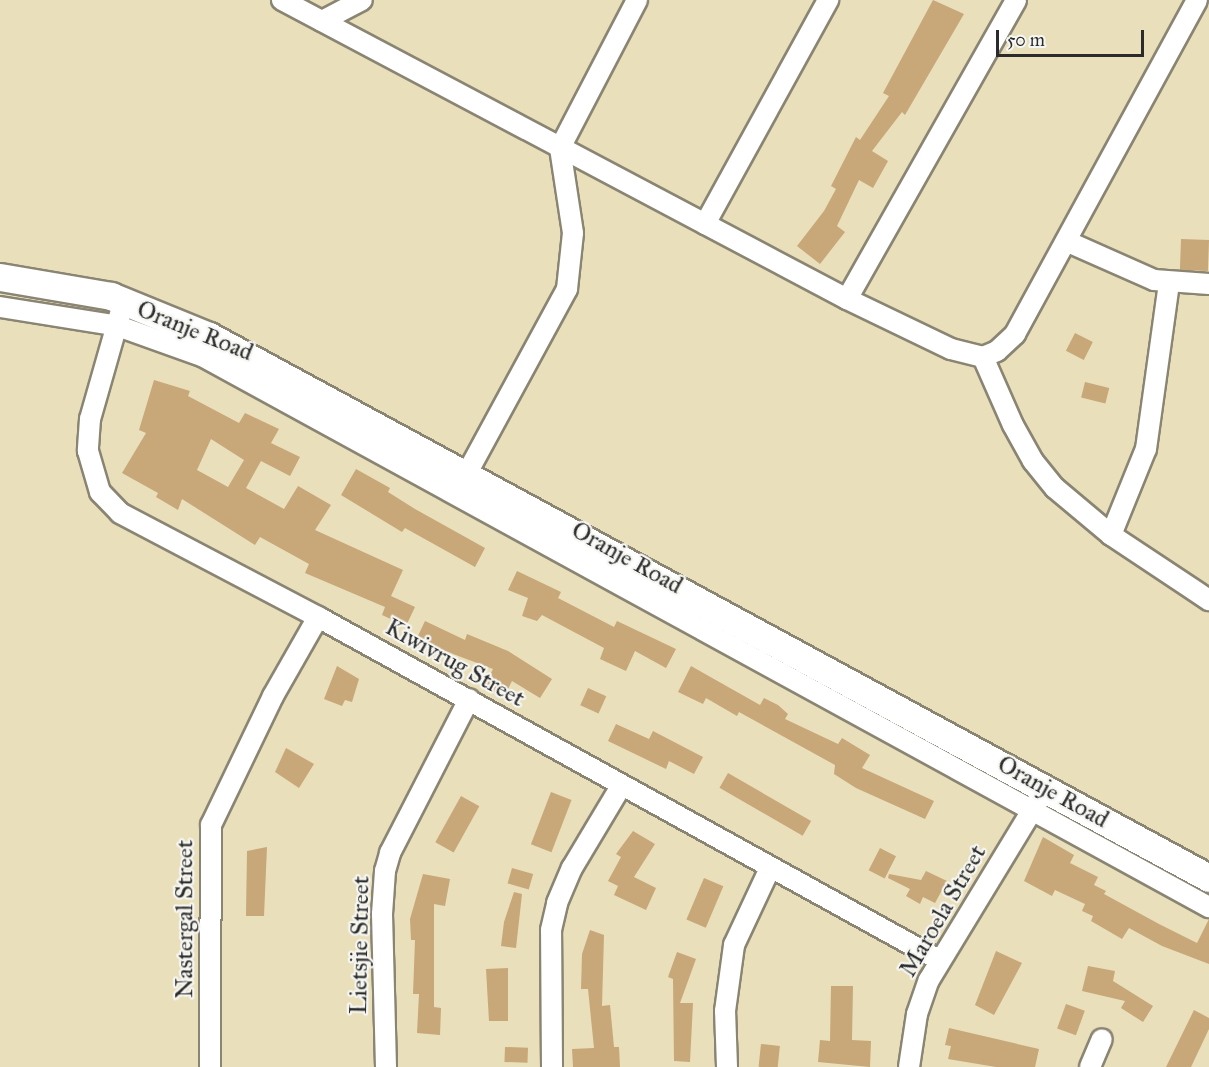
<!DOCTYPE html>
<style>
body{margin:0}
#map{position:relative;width:1209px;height:1067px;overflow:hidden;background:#e9dfbb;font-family:"IM FELL Great Primer",serif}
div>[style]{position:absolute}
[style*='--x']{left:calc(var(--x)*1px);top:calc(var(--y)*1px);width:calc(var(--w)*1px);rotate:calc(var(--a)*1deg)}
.building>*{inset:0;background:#c8a779;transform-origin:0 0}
.roads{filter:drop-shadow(2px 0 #8a8573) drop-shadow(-2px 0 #8a8573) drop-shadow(0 2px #8a8573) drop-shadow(0 -2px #8a8573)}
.street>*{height:20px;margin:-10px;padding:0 10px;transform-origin:10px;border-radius:10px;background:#fff}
.secondary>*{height:27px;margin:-13.5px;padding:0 13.5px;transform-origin:13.5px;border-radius:13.5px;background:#fff}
span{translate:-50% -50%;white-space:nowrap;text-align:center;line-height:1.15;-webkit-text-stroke:4.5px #f6f6f2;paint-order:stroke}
.street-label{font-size:24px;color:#2b2b2b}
.scale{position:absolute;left:996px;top:30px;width:148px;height:27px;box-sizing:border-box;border:3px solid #2b2b2b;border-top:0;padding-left:8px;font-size:18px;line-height:21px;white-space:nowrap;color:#2b2b2b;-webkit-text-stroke:4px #f6f6f2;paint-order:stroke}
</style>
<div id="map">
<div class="building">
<i style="clip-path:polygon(933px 0,964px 14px,905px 115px,902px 112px,872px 151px,888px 161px,873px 188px,859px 180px,837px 226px,845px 232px,820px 264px,797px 246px,824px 211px,836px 189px,831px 186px,856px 137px,860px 140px,889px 96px,883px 93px)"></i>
<i style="left:1181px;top:239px;width:28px;height:31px;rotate:2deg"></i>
<i style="left:1075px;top:333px;width:20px;height:20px;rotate:27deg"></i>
<i style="clip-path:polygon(evenodd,154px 380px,190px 391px,188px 396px,239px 423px,245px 413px,279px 429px,271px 443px,300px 457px,290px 476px,261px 461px,246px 488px,284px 509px,298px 486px,331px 505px,315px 530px,403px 570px,391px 596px,415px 607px,406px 626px,382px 615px,385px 607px,305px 573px,309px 564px,260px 537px,255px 545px,182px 499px,178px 510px,156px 497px,158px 493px,122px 473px,146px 433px,139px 430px,154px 380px,211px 439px,244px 460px,228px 487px,197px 470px,211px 439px)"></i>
<i style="left:1085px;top:382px;width:25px;height:16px;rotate:14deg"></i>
<i style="clip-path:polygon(356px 469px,390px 488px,388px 492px,415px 509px,485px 548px,475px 567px,405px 528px,402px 532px,341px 495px)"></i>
<i style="clip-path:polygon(517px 571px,561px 592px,558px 598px,614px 627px,617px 621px,676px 649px,666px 668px,635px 651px,626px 671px,600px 659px,604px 648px,542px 615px,537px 621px,522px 616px,528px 598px,508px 590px)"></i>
<i style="clip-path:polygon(425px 621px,465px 640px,467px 634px,508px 651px,552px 679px,540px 698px,512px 681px,504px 697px,484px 687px,493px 669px,416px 640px)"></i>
<i style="clip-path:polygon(337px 666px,359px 679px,352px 702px,345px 700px,342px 706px,324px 699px)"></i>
<i style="clip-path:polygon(691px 666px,760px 705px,764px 698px,778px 705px,788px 714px,785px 719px,838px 744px,842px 738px,870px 755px,862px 768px,934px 801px,925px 819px,856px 788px,834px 774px,835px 765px,739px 712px,737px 716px,706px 698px,703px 704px,678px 692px)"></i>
<i style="left:588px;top:688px;width:20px;height:19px;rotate:24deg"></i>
<i style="clip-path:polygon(616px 724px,649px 739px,653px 731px,703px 757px,694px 774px,669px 761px,666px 769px,608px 741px)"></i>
<i style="clip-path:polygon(286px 748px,314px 764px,299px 788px,275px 772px)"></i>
<i style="left:728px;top:773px;width:96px;height:17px;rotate:30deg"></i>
<i style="left:551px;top:792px;width:22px;height:56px;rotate:21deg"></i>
<i style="left:461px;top:796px;width:21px;height:53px;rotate:29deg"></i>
<i style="clip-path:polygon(633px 831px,655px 844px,634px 877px,656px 888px,646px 910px,614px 895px,618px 886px,608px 881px,621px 857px,616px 854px)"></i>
<i style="clip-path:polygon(1043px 837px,1074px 855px,1070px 863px,1098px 877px,1094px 885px,1106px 891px,1104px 894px,1159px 924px,1197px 943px,1209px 919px,1209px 964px,1162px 946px,1129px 928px,1122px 939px,1091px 921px,1093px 916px,1082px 911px,1085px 904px,1055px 890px,1052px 896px,1024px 881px)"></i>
<i style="clip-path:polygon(267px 847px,264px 916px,246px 916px,247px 851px)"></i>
<i style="left:880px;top:848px;width:18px;height:25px;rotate:27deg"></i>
<i style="left:512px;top:868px;width:22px;height:16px;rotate:16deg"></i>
<i style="clip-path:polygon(926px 871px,947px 881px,935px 903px,923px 897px,920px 904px,906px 896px,910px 889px,888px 878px,889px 874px,921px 880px)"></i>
<i style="clip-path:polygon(423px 874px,450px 879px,445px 906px,434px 904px,434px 1007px,441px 1008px,440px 1035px,417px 1033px,419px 994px,413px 994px,415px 940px,411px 940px,410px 919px)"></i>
<i style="left:704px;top:878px;width:21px;height:45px;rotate:23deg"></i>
<i style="clip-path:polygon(514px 892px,522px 894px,516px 948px,501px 946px,504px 922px)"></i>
<i style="clip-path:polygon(590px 930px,604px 935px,602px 1006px,610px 1005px,614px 1047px,619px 1047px,620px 1067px,573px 1067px,572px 1049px,594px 1048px,588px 989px,581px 989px,582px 954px)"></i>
<i style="clip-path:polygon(996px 951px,1022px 963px,994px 1015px,975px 1005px)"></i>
<i style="clip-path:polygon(677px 952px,696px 959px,680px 1003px,693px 1003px,690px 1062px,674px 1061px,673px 979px,668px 977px)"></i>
<i style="clip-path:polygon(1088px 966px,1115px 971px,1113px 981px,1153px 1006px,1143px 1022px,1121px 1008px,1125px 1001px,1082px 991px)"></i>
<i style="clip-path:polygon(508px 968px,508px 1021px,489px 1021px,486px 969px)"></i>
<i style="clip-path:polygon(831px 986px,853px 986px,852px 1040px,871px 1041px,870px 1067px,818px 1062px,820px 1040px,830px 1041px)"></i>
<i style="left:1066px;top:1004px;width:20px;height:26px;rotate:20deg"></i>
<i style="clip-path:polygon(1194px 1010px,1209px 1018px,1209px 1029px,1191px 1067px,1166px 1067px)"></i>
<i style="clip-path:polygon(949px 1028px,1039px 1049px,1035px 1067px,996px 1067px,948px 1059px,951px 1046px,945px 1045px)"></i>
<i style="left:761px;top:1044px;width:19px;height:23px;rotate:6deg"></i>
<i style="left:505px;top:1047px;width:23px;height:15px;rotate:2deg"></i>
</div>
<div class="roads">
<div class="street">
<i style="--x:282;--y:0;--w:639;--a:27.89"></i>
<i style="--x:847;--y:299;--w:115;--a:25.7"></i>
<i style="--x:951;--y:349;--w:33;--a:14"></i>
<i style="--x:983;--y:357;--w:15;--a:-23"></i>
<i style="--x:997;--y:351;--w:25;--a:-43"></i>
<i style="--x:1015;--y:334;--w:380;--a:-61.4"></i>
<i style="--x:322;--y:21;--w:45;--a:-27.7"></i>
<i style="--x:705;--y:224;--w:256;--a:-61.2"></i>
<i style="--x:1066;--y:241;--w:96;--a:23.9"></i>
<i style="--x:1154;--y:280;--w:55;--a:4.2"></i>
<i style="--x:847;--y:299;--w:343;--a:-60.5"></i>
<i style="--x:0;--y:307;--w:120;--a:9.1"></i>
<i style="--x:118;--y:326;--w:89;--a:19.7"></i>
<i style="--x:202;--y:356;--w:1148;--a:28.69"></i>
<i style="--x:120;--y:314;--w:109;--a:105.9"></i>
<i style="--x:90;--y:419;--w:32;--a:94"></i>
<i style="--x:88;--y:451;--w:43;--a:73.7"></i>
<i style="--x:100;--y:492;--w:29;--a:46"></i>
<i style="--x:120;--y:513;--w:224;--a:27.7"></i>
<i style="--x:318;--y:617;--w:709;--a:28.91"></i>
<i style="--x:983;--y:357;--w:74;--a:66.2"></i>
<i style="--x:1013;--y:425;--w:41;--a:60.9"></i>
<i style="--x:1033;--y:461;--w:35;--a:51"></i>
<i style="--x:1055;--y:488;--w:73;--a:40"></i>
<i style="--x:1111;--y:535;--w:118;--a:33.6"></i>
<i style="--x:466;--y:475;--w:212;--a:-61.5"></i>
<i style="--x:567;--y:289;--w:56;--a:-83.9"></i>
<i style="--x:573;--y:233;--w:86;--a:-98.7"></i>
<i style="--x:560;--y:148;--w:167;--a:-62.5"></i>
<i style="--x:1111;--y:535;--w:93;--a:-67.9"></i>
<i style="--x:1146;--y:449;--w:168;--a:-82.1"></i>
<i style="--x:210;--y:1067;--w:242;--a:-89.8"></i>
<i style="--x:211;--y:825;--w:143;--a:-64.3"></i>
<i style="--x:273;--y:696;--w:91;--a:-60.3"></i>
<i style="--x:386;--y:1067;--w:153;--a:-91.5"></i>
<i style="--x:382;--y:914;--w:43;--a:-86"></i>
<i style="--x:385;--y:871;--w:19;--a:-74"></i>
<i style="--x:390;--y:853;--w:173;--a:-62.8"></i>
<i style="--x:552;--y:1067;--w:137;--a:-90.4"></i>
<i style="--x:551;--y:930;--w:28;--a:-77"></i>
<i style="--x:557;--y:903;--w:38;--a:-67"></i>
<i style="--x:572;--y:868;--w:96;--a:-59.1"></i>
<i style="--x:727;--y:1067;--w:56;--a:-92"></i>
<i style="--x:725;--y:1011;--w:67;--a:-82.2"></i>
<i style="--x:734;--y:945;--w:85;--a:-64.9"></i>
<i style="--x:909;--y:1067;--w:54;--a:-81.4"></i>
<i style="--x:917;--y:1014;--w:36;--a:-71"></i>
<i style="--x:929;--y:980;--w:212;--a:-58.7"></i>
<i style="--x:1090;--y:1067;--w:30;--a:-67"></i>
</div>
<div class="secondary">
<i style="--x:0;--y:277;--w:113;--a:9.7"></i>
<i style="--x:111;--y:296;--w:106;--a:22.2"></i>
<i style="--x:209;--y:336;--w:1137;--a:28.46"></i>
</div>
</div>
<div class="street-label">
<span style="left:195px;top:331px;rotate:22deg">Oranje Road</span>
<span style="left:627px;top:558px;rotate:29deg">Oranje Road</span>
<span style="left:455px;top:663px;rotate:29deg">Kiwivrug Street</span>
<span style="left:1053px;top:792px;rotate:29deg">Oranje Road</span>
<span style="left:943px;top:911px;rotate:-60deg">Maroela Street</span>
<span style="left:185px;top:919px;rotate:-90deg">Nastergal Street</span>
<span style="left:360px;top:945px;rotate:-89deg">Lietsjie Street</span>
</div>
<div class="scale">50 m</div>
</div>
